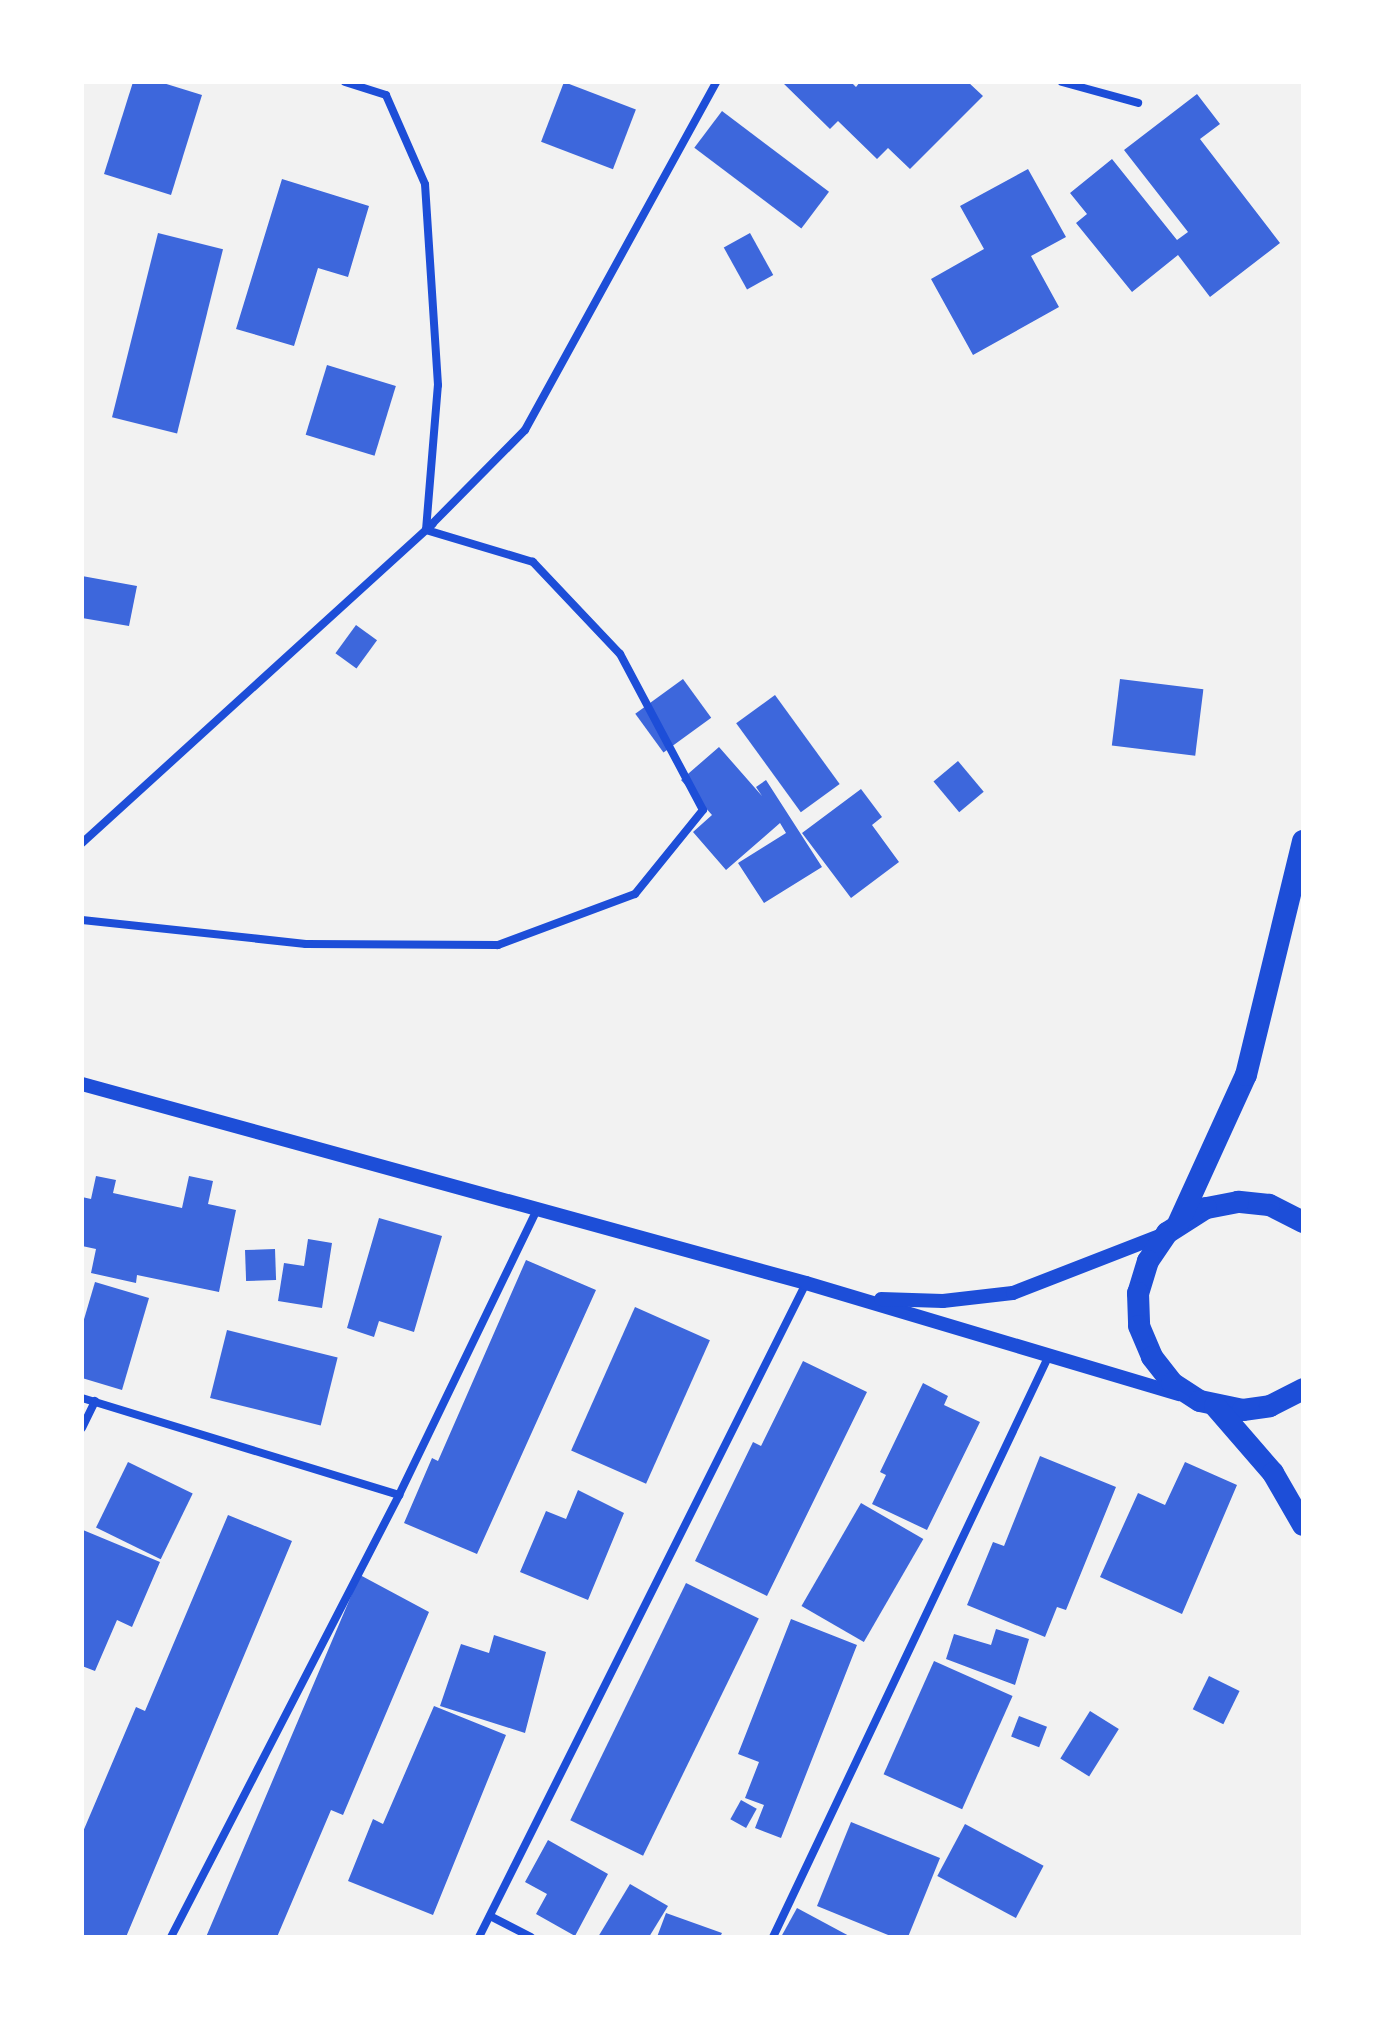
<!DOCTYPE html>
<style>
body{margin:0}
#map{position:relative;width:1385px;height:2019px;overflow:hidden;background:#f2f2f2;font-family:"Roboto Serif",serif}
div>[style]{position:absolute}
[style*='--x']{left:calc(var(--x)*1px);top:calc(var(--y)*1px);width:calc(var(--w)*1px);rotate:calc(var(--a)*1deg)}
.building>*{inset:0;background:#3d67dc;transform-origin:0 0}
.minor>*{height:8px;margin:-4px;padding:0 4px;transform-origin:4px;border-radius:4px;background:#1d4ed8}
.tertiary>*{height:14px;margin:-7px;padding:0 7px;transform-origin:7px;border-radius:7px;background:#1d4ed8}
.trunk>*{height:22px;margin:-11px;padding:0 11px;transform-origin:11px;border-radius:11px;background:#1d4ed8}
span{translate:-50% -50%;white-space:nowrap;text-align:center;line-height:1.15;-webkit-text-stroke:8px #fff;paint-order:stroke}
.frame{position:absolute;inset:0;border:84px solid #fff;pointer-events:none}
</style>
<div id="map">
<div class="building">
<i style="clip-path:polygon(133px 82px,160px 82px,202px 95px,171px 195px,104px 174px)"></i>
<i style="left:564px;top:82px;width:77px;height:64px;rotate:21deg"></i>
<i style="clip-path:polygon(782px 82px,851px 82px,856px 87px,860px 82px,968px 82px,983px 96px,910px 169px,888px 148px,877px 159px,838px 121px,830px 129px)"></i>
<i style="clip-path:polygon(1197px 94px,1220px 124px,1200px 139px,1280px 243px,1210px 297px,1178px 255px,1132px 292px,1076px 223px,1087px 214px,1070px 193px,1112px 159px,1177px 240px,1188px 232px,1124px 150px)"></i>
<i style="left:722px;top:111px;width:134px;height:46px;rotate:37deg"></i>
<i style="clip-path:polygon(1028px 169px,1066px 237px,1031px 256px,1059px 307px,973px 355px,931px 279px,984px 249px,960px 206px)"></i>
<i style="clip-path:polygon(282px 179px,369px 206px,348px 277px,318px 268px,294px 346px,236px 329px)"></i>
<i style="left:158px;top:233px;width:67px;height:190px;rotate:14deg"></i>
<i style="left:750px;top:233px;width:48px;height:30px;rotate:61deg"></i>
<i style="left:327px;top:365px;width:72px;height:73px;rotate:17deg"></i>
<i style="clip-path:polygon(82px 576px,137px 586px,129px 626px,82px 618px)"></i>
<i style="left:356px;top:625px;width:26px;height:35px;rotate:36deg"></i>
<i style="left:683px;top:679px;width:48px;height:59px;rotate:54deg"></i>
<i style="left:1120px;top:679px;width:84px;height:67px;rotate:7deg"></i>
<i style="left:775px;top:695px;width:110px;height:48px;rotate:54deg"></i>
<i style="clip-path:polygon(719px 747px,762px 796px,756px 787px,766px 780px,822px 867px,764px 903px,738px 863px,786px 833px,780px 823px,726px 870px,693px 832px,712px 815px,681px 780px)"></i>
<i style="left:958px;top:761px;width:40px;height:32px;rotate:50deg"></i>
<i style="clip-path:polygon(861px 789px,882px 817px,872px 825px,899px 862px,851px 898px,802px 833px)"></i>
<i style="clip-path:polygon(96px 1176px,116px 1180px,113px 1193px,182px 1208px,189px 1176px,213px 1181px,208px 1204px,236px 1210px,219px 1292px,137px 1275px,136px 1283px,91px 1273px,96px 1249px,82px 1246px,82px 1197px,91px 1199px)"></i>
<i style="clip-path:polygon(379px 1218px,442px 1236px,414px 1332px,379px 1321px,374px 1337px,347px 1328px)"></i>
<i style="clip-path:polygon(308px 1239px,332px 1243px,322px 1308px,278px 1301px,284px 1263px,304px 1266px)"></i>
<i style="left:275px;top:1249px;width:31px;height:30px;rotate:88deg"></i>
<i style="clip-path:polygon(526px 1260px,596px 1290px,477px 1554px,404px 1523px,432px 1458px,438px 1461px)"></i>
<i style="clip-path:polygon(95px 1282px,149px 1298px,122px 1390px,82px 1378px,82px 1326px)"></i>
<i style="left:635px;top:1307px;width:82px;height:157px;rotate:24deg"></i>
<i style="left:227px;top:1330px;width:114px;height:70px;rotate:14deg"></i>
<i style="clip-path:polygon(803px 1361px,867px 1392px,767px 1596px,695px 1561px,753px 1442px,761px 1446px)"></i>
<i style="clip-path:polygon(923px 1383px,948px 1396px,944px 1405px,980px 1422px,927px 1530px,872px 1504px,886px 1475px,880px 1472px)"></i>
<i style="clip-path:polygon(1040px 1456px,1116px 1487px,1066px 1610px,1057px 1607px,1045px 1637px,967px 1605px,993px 1542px,1004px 1546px)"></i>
<i style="left:128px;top:1462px;width:72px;height:73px;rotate:26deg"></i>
<i style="clip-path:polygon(1185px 1462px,1237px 1485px,1182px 1614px,1100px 1577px,1138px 1493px,1165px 1505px)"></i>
<i style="clip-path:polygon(578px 1490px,624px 1513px,588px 1600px,520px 1572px,546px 1511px,566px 1519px)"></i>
<i style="left:861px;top:1503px;width:72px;height:119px;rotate:30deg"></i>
<i style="clip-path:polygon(228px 1515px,292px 1541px,126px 1937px,82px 1937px,82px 1834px,136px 1707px,145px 1711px)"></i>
<i style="clip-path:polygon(83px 1530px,160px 1562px,132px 1627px,117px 1620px,95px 1671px,82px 1666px)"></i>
<i style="clip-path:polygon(360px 1575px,429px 1612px,343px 1815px,331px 1810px,277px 1937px,206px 1937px)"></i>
<i style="left:686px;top:1583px;width:81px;height:264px;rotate:26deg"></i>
<i style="clip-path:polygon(791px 1619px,857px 1645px,781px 1838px,755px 1828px,764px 1805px,745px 1798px,759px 1762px,738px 1754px)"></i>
<i style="clip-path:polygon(996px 1629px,1029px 1639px,1015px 1685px,946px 1659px,954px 1634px,991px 1645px)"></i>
<i style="clip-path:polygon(494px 1635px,546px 1652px,525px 1733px,440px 1706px,461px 1644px,489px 1653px)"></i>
<i style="left:934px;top:1661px;width:86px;height:124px;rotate:24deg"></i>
<i style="left:1209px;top:1676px;width:34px;height:37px;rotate:26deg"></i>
<i style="clip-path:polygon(434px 1706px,506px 1735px,433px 1915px,348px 1881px,373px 1819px,383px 1824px)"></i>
<i style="left:1090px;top:1711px;width:34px;height:56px;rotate:32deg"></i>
<i style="left:1019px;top:1716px;width:30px;height:22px;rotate:21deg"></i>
<i style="left:741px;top:1800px;width:18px;height:22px;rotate:29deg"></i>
<i style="clip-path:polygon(851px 1822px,940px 1858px,908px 1937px,893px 1937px,817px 1906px)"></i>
<i style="left:965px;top:1824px;width:89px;height:59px;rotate:28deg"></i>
<i style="clip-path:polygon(548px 1840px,608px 1874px,575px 1936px,536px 1914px,547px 1894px,525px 1882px)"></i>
<i style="clip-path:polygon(630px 1884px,668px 1906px,649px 1937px,598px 1937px)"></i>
<i style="clip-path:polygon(797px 1908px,851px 1937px,781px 1937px)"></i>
<i style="clip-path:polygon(666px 1913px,722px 1933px,720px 1937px,657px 1937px)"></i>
</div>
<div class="minor">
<i style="--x:1062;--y:82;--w:79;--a:15.4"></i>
<i style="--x:82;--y:843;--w:474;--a:-42.3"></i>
<i style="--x:432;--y:524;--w:132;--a:-45.3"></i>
<i style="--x:525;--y:430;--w:397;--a:-61.2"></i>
<i style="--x:82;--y:920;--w:225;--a:6.1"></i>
<i style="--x:306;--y:944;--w:192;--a:0.3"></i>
<i style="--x:498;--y:945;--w:146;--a:-20.4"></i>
<i style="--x:635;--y:894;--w:108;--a:-51"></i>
<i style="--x:703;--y:810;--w:177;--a:-118"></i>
<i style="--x:620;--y:654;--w:127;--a:-133.4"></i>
<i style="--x:533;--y:562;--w:112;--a:-163.3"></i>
<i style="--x:426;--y:530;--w:145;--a:-85.3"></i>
<i style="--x:438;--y:385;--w:201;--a:-93.7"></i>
<i style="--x:425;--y:184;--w:97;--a:-113.7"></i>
<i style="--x:386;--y:95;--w:43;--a:-162.4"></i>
<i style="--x:82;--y:1398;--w:332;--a:17"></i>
<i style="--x:82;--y:1428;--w:30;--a:-64"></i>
<i style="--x:490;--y:1916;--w:46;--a:27.1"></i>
<i style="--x:171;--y:1937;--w:497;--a:-62.7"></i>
<i style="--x:399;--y:1495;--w:318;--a:-64.2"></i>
<i style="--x:479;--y:1937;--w:731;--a:-63.43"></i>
<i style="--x:773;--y:1937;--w:646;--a:-64.62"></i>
</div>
<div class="tertiary">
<i style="--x:82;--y:1084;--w:751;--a:15.37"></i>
<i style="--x:806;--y:1283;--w:389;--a:16.6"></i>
<i style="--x:881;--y:1299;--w:62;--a:1.8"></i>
<i style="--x:943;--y:1301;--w:70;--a:-6.5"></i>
<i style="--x:1013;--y:1293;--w:162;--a:-21.3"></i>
</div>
<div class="trunk">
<i style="--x:1303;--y:1222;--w:38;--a:-153"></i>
<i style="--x:1269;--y:1205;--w:31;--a:-174"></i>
<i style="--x:1238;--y:1202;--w:33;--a:169"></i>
<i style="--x:1206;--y:1208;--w:46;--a:147.3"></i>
<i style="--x:1167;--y:1233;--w:34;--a:124"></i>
<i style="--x:1148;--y:1261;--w:34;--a:107"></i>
<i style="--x:1138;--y:1293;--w:33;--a:88"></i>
<i style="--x:1139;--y:1326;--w:34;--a:67"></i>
<i style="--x:1152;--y:1357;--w:33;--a:52"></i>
<i style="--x:1172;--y:1383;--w:33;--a:33"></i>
<i style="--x:1200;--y:1401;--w:44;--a:11.8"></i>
<i style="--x:1243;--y:1410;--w:27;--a:-8"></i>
<i style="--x:1270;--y:1406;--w:37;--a:-27"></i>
<i style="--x:1178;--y:1224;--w:164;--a:-65.5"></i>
<i style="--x:1246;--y:1075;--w:241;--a:-76.3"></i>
<i style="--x:1215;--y:1406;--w:89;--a:49.1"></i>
<i style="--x:1273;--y:1473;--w:60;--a:60"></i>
</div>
<div class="frame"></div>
</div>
